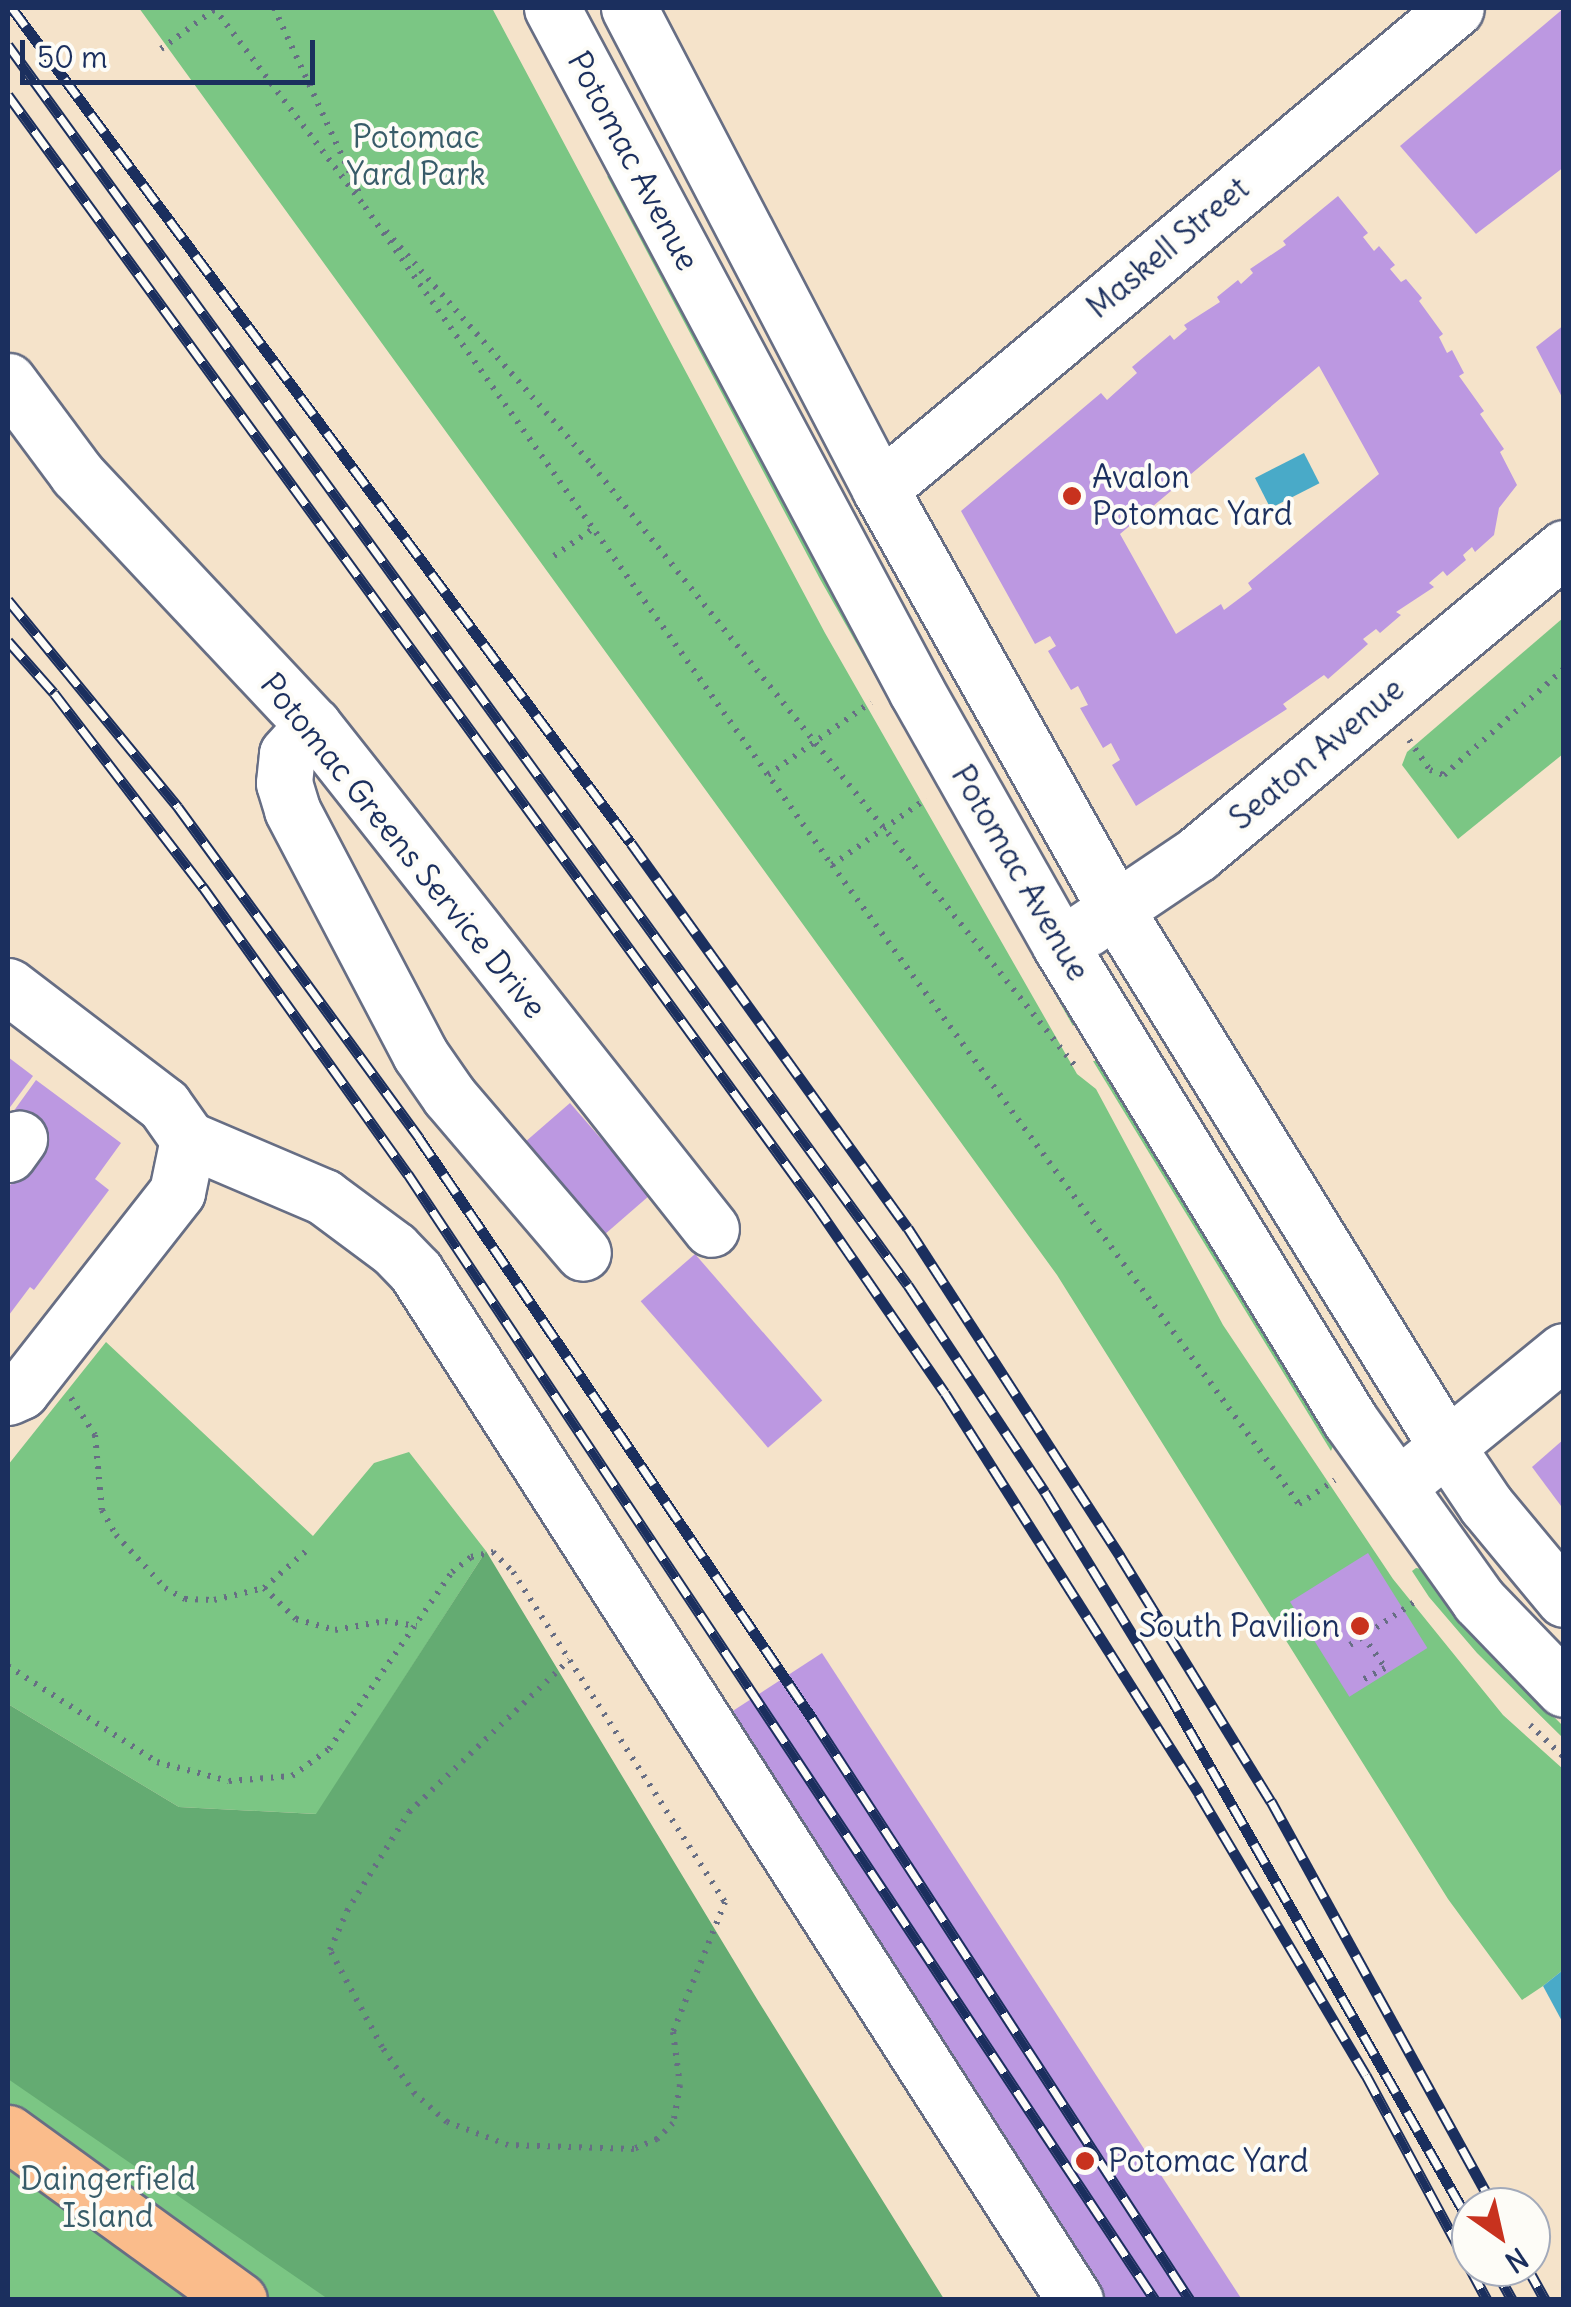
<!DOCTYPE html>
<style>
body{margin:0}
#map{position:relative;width:1571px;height:2307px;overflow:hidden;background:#f5e3ca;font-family:Delius,sans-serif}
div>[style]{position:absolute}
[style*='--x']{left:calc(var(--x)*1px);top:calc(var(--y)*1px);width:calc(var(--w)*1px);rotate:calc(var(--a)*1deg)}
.green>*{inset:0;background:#7bc684}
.forest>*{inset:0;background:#64ab72}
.water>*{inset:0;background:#49aac8;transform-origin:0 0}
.building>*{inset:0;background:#bc98e1;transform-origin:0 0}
.path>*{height:6px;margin-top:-3px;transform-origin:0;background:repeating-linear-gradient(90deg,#676e84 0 2.5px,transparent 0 10.5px)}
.roads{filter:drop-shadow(2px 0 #676e84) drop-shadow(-2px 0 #676e84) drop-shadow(0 2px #676e84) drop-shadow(0 -2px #676e84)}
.minor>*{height:55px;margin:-27.5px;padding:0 27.5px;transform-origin:27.5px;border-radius:27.5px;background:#fff}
.highway>*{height:55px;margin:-27.5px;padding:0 27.5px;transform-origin:27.5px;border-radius:27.5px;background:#fabc8b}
.rail>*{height:11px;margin-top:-5.5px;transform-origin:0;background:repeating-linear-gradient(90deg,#fdfcf7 0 22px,#1b2f5e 0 44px);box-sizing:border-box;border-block:2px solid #1b2f5e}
.dots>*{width:28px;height:28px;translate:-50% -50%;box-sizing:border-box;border:5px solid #fdfcf7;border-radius:50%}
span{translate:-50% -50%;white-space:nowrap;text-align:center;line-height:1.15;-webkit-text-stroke:8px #fdfcf7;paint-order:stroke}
.park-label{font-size:32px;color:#385c69}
.street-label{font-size:32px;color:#1b2f5e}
.poi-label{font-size:32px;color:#1b2f5e}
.left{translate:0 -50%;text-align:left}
.right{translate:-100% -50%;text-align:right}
.frame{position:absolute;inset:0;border:10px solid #1b2f5e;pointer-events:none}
.north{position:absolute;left:1451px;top:2187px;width:100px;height:100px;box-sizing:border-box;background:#fdfcf7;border:2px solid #a3aaba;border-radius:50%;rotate:146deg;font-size:28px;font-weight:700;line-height:40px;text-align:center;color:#1b2f5e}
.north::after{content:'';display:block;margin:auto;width:35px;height:45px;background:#c8321e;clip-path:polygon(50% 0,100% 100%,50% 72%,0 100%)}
.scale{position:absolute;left:20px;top:40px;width:295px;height:45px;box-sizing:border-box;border:5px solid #1b2f5e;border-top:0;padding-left:12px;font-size:30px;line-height:35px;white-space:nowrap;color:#1b2f5e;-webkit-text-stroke:8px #fdfcf7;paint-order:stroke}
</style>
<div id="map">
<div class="green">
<i style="clip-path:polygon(139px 8px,492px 8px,825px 633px,1077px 1074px,1096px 1089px,1223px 1325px,1393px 1579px,1503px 1715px,1563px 1769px,1563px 1970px,1543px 1986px,1522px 2000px,1448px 1899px,1057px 1275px)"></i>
<i style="clip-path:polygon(607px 176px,618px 181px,1078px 1017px,1073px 1026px,820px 579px)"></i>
<i style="clip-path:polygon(1563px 618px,1563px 754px,1458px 839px,1402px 765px,1407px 752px)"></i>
<i style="clip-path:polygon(1093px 1061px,1105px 1061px,1335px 1441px,1331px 1451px)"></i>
<i style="clip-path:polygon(106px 1342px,313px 1536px,374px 1463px,409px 1452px,486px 1551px,317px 1814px,179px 1807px,8px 1704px,8px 1465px)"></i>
<i style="clip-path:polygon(1416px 1568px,1422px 1569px,1485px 1647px,1563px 1726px,1563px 1738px,1477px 1653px,1429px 1597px,1412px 1571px)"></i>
<i style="clip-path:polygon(8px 2016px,678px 2299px,8px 2299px)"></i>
</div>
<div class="forest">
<i style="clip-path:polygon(486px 1551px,757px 1999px,944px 2299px,328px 2299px,8px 2079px,8px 1704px,179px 1807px,316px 1814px)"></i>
</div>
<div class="water">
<i style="left:1304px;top:453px;width:34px;height:55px;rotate:63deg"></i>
<i style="clip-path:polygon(1563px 1970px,1563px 2023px,1543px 1986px)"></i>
</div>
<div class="building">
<i style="clip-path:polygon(1564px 8px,1564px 167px,1476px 234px,1400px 146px)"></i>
<i style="clip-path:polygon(evenodd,1338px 196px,1368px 233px,1363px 237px,1374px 251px,1379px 246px,1395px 265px,1390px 269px,1401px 282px,1406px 279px,1422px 298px,1419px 301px,1443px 334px,1439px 337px,1447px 353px,1452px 350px,1464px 373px,1459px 376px,1484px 411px,1480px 414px,1504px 449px,1500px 452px,1517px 485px,1499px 508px,1494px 535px,1475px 552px,1472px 547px,1463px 555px,1466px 560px,1447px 576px,1443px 571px,1429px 583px,1434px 587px,1396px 612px,1401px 615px,1380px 633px,1376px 629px,1363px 639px,1368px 644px,1328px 679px,1324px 675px,1283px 704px,1287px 709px,1136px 806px,1112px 765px,1120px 760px,1111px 743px,1103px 748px,1080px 708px,1088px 705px,1078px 686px,1071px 690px,1048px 651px,1056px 646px,1050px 636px,1035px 644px,961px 511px,1101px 393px,1107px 400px,1137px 373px,1132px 367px,1170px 335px,1174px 340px,1187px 329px,1184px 325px,1220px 302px,1217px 297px,1238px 280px,1241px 284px,1253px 273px,1250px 269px,1286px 245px,1283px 241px,1338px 196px,1319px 366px,1379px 474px,1248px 583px,1252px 589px,1224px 610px,1221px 604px,1176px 634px,1120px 534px,1319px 366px)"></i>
<i style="clip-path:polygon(1564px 325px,1564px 401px,1536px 347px)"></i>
<i style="clip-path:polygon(8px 1057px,33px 1076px,8px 1110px)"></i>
<i style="clip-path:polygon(36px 1080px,121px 1143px,95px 1179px,109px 1190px,34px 1290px,30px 1287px,9px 1315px,8px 1324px,8px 1188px,40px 1145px,8px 1119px)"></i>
<i style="left:570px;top:1103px;width:122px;height:74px;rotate:49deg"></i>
<i style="left:695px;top:1254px;width:194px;height:72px;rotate:49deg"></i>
<i style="clip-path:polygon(1564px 1439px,1564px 1510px,1532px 1467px)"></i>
<i style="left:1368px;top:1553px;width:112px;height:92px;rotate:58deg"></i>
<i style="left:822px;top:1653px;width:770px;height:119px;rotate:57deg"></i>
</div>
<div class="path">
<i style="--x:214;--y:8;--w:250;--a:52.8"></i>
<i style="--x:365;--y:207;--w:807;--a:54.64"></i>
<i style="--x:832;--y:865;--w:791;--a:53.84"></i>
<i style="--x:1299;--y:1504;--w:43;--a:-33.7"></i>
<i style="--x:274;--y:8;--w:204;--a:65.3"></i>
<i style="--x:161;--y:49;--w:67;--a:-36.5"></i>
<i style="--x:386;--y:231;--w:312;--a:48.6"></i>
<i style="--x:592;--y:465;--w:771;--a:51.21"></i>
<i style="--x:554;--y:556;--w:45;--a:-35.1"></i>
<i style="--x:1409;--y:740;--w:37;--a:55"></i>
<i style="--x:1430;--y:770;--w:15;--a:20"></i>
<i style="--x:1444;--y:775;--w:160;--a:-41.5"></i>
<i style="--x:768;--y:775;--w:126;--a:-35.3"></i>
<i style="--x:832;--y:865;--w:115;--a:-35.1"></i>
<i style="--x:71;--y:1398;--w:44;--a:57"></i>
<i style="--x:95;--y:1435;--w:75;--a:84.7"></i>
<i style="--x:102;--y:1510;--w:29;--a:61"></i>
<i style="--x:116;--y:1535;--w:72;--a:47.2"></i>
<i style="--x:165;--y:1588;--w:23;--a:29"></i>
<i style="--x:185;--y:1599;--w:29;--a:2"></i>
<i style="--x:214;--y:1600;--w:51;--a:-13.5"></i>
<i style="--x:264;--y:1588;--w:45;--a:44.1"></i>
<i style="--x:296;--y:1619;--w:41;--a:15.8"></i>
<i style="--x:335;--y:1630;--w:51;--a:-10.2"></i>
<i style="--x:385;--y:1621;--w:32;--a:9"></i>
<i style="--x:264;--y:1588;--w:56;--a:-41.4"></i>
<i style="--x:1363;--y:1636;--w:39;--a:55"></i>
<i style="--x:1385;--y:1668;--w:24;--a:152"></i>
<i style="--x:1350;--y:1645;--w:83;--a:-33.7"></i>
<i style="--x:8;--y:1666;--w:177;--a:32.8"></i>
<i style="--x:157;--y:1762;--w:74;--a:14.8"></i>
<i style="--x:229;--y:1781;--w:63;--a:-4.5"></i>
<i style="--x:292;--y:1776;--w:46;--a:-36.1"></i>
<i style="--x:329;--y:1749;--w:216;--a:-55.2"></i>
<i style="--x:452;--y:1572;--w:24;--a:-38"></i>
<i style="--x:471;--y:1557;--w:23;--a:-13"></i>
<i style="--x:493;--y:1552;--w:28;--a:45"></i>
<i style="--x:513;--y:1572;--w:392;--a:57.3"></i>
<i style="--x:725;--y:1902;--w:140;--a:111.8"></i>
<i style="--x:673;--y:2032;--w:53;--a:82.5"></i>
<i style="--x:680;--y:2085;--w:39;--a:100"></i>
<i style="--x:673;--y:2123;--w:23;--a:135"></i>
<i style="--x:657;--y:2139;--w:25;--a:157"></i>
<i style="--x:634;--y:2149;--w:126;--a:-178.2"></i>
<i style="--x:508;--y:2145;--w:65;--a:-159.3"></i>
<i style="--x:447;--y:2122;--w:43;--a:-138.8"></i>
<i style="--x:415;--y:2094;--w:57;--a:-125.1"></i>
<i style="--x:382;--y:2047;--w:110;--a:-118.2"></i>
<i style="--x:330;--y:1950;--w:43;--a:-66.4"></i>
<i style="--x:347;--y:1911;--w:117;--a:-57.9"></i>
<i style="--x:409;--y:1812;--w:221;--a:-43.5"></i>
<i style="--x:1530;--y:1725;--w:47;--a:43.3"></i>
</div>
<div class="roads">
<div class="minor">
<i style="--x:552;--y:8;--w:775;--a:61.91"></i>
<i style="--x:917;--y:692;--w:291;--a:60.5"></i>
<i style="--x:1060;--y:945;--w:557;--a:58.59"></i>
<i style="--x:1350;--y:1420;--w:222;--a:54.5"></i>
<i style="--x:1479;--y:1601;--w:122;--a:46"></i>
<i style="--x:629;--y:8;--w:543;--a:62.44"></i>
<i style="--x:880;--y:489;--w:483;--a:60.7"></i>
<i style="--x:1116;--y:910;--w:631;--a:58.35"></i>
<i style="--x:1447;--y:1447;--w:70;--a:56.1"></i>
<i style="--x:1486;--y:1505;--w:122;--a:50.3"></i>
<i style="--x:8;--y:381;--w:116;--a:53.4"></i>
<i style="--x:77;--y:474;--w:345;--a:46.8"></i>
<i style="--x:313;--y:725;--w:642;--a:51.7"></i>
<i style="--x:880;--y:489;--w:750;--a:-39.86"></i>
<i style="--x:313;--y:725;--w:39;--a:132"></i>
<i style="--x:287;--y:754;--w:29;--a:96"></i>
<i style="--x:284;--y:783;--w:28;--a:73"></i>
<i style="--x:292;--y:810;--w:276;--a:62.3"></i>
<i style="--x:420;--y:1054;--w:51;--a:55.4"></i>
<i style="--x:449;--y:1096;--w:206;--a:49.5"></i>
<i style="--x:1086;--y:929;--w:134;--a:-34"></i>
<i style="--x:1197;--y:854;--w:478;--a:-39.8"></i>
<i style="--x:8;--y:986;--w:196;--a:37.3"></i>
<i style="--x:164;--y:1105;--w:42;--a:54.8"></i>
<i style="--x:188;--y:1139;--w:54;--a:101.7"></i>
<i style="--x:177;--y:1192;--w:253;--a:128.1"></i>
<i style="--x:21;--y:1391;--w:14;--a:155"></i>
<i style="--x:188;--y:1139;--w:148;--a:23.1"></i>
<i style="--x:324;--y:1197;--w:87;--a:36.6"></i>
<i style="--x:394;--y:1249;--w:32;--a:46"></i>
<i style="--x:416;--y:1272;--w:1221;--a:57.34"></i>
<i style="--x:8;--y:1154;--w:19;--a:-54"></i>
<i style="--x:1418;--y:1470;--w:188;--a:-39.2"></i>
</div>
<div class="highway">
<i style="--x:8;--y:2133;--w:285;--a:35.9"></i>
</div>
</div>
<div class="rail">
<i style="--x:12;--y:8;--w:1039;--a:53.45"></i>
<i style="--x:631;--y:843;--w:474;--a:54.3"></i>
<i style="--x:908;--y:1228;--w:391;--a:57.1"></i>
<i style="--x:1120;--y:1556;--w:288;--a:58.4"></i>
<i style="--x:1271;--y:1801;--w:463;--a:61.2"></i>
<i style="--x:8;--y:45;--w:1532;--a:54.03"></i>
<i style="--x:908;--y:1285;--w:248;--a:56.5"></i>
<i style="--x:1045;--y:1492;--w:233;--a:58.5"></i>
<i style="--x:1167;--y:1691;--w:614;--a:60.3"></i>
<i style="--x:8;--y:95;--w:1372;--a:53.96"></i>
<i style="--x:815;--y:1204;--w:229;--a:55.5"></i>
<i style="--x:945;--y:1393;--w:475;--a:57.6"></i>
<i style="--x:1199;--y:1794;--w:327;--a:59.3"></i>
<i style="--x:1366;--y:2075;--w:255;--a:61.7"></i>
<i style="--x:8;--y:600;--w:268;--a:50.6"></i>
<i style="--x:178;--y:807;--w:409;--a:53.9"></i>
<i style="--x:419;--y:1138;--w:701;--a:55.88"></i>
<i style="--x:812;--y:1718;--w:694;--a:57"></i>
<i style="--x:8;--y:641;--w:69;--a:48.5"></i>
<i style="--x:54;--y:693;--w:245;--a:52.5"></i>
<i style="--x:203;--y:887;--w:353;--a:54.5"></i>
<i style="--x:408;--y:1174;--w:1351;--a:56.44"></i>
<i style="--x:1494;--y:2267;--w:38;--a:61"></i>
<i style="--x:1527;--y:2267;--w:38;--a:61"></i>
</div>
<div class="dots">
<i style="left:1072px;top:496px;background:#c8321e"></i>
<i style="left:1360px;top:1626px;background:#c8321e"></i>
<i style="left:1085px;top:2161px;background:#c8321e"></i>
</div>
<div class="park-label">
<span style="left:416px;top:156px">Potomac<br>Yard Park</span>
<span style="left:108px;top:2198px">Daingerfield<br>Island</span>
</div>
<div class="street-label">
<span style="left:633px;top:161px;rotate:62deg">Potomac Avenue</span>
<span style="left:1168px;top:248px;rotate:-40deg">Maskell Street</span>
<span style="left:1317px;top:754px;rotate:-40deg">Seaton Avenue</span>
<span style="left:403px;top:846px;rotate:51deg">Potomac Greens Service Drive</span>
<span style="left:1020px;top:873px;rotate:60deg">Potomac Avenue</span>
</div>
<div class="poi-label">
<span class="left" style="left:1092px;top:496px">Avalon<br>Potomac Yard</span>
<span class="right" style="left:1340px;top:1626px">South Pavilion</span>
<span class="left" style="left:1108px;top:2161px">Potomac Yard</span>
</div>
<div class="frame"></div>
<div class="north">N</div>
<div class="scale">50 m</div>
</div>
